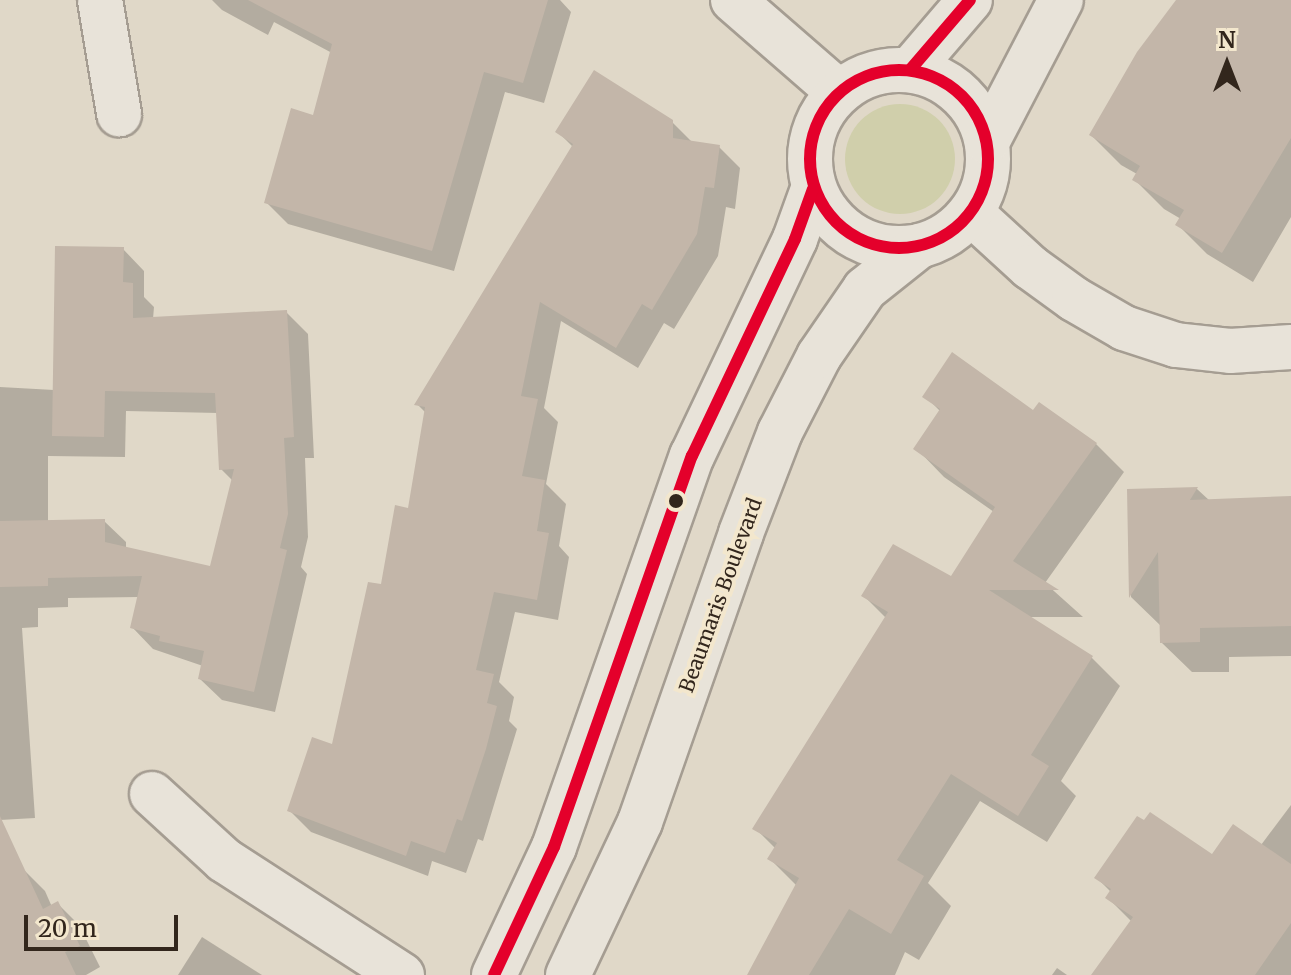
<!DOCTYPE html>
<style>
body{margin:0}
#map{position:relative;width:1291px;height:975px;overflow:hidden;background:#e0d8c8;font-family:Merriweather,serif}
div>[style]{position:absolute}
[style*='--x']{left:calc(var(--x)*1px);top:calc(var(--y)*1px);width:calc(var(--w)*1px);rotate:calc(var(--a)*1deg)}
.green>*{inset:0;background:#d0cfab}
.round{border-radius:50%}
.shadow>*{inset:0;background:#0003}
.building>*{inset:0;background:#c3b6a9}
.roads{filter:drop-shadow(2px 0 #a59d92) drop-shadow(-2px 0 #a59d92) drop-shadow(0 2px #a59d92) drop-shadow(0 -2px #a59d92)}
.minor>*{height:44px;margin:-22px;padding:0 22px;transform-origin:22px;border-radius:22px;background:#e8e3d9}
.tertiary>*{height:44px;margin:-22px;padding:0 22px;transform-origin:22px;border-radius:22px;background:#e8e3d9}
.tertiary>.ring{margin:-22px;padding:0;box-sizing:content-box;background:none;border:44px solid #e8e3d9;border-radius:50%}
.bus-1>*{height:12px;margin:-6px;padding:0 6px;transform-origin:6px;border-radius:6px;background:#e4002b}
.bus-1>.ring{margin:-6px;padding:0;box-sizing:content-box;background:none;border:12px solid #e4002b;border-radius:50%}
.dots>*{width:22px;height:22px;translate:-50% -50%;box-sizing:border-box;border:4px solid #f3e7cd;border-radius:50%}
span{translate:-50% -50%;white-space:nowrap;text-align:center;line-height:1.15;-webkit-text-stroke:8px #f3e7cd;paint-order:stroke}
.street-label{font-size:20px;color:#32261c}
.north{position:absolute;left:1187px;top:24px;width:80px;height:80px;-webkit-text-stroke:6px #f3e7cd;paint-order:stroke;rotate:0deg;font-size:22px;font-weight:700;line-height:32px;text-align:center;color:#32261c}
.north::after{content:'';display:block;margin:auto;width:28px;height:36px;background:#32261c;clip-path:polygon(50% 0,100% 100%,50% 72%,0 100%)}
.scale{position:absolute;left:24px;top:915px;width:154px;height:36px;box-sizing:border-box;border:4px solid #32261c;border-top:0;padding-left:10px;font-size:24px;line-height:28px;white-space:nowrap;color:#32261c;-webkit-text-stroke:6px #f3e7cd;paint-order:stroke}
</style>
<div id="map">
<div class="green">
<i class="round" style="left:845px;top:104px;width:110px;height:110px"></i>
</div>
<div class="shadow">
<i style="clip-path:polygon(212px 0,560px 0,571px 12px,544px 103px,505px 92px,454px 271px,288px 224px,266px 202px,315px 117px,332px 53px,274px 22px,268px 35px,222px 10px)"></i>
<i style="clip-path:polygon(1178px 0,1291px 0,1291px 217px,1253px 282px,1207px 254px,1178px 225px,1181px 219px,1164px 209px,1134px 179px,1137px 174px,1121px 165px,1091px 135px)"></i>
<i style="clip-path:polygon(672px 122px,693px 143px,719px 147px,740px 168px,735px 209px,726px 207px,718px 256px,674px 329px,664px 323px,638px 368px,561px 321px,544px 408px,558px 422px,546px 484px,566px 504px,559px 546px,569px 557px,558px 620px,515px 612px,499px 682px,514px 697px,509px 721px,517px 729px,483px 841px,478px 839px,466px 873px,432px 861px,428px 876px,311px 832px,289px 810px,333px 747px,410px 510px,426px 413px,417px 404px,573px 147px,558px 132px)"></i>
<i style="clip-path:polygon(evenodd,123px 249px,144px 271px,144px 297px,154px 307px,153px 319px,286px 312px,308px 334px,314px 458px,305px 458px,308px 537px,301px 567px,307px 574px,275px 712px,222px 700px,200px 679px,203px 666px,153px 649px,132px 627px,139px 597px,68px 598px,68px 607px,38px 608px,38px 627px,22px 628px,35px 818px,0 820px,0 387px,54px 390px,123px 249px,126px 411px,218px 413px,221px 469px,233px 481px,212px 568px,126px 549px,126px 542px,104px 521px,48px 522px,48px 456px,125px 457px,126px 411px)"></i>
<i style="clip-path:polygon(925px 396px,1034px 413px,1096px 444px,1124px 472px,1045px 583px,1083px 617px,1028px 617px,1092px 658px,1120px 686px,1061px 781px,1076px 796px,1047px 842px,980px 801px,928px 883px,951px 906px,919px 960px,905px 952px,895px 975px,750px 975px,797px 886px,770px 859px,776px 849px,755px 828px,886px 618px,863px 595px,951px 578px,994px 512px,944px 477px,916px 448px,941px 412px)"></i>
<i style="clip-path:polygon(1197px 489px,1210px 501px,1291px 498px,1291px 656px,1229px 657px,1229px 672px,1192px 672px,1162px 643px,1162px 627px,1131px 597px,1129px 491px)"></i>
<i style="clip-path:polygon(1291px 805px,1291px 975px,1094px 975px,1132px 922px,1108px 898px,1111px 892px,1097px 878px,1261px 845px)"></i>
<i style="clip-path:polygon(23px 869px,45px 891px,52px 907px,58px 904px,79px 925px,100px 967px,86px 975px,3px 975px,0 881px)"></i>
<i style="clip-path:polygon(202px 937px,262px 975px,178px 975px)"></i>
<i style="clip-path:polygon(1057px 968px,1067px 975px,1052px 975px)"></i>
</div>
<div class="building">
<i style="clip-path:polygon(248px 0,548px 0,523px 83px,484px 72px,432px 251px,264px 203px,291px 108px,313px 115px,332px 44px)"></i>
<i style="clip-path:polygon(1176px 0,1291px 0,1291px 138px,1222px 253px,1175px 225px,1184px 210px,1132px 180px,1140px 166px,1089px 135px,1137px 52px)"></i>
<i style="clip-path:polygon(594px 70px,673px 120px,673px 138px,720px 145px,714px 188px,705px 187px,697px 234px,652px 310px,642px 304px,616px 348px,540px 302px,521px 396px,538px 399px,522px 476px,545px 480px,537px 531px,549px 533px,537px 600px,494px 592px,476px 670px,494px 674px,487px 703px,497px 706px,486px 749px,462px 821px,457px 819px,445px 853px,411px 841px,406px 856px,287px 811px,312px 737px,332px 744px,368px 582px,381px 584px,395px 505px,408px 508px,425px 407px,414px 405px,573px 144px,555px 132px)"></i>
<i style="clip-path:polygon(55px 246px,124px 247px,123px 282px,133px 283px,133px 318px,287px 310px,294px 437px,284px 438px,288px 514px,280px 548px,287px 550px,254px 692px,198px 679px,204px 651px,159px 641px,160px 636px,130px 628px,142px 576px,48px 578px,48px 586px,0 587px,0 521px,105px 519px,105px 542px,210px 566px,234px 469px,219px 470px,215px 393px,105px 391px,104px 437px,52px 436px)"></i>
<i style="clip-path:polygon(952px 352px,1033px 410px,1039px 402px,1097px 443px,1013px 561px,1059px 590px,989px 590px,1093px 656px,1031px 755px,1049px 766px,1018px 816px,951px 774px,897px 860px,924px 876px,891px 934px,849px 909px,809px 975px,747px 975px,799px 878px,767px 859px,777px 843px,752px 829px,888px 612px,861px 596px,893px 544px,951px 576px,995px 507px,913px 449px,940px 409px,922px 397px)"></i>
<i style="clip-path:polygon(1198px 487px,1190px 500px,1291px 496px,1291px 626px,1200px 628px,1200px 642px,1160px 643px,1158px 552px,1129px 598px,1127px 489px)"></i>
<i style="clip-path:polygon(1150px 812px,1212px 854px,1233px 824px,1291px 864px,1291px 923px,1255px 975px,1091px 975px,1133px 917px,1105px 898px,1111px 889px,1094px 878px,1137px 816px,1144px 820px)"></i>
<i style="clip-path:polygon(0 816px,43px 909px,58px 901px,80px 946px,65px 952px,76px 975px,0 975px)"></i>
</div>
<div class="roads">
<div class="minor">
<i style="--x:100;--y:0;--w:116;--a:80.5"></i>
<i style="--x:733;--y:0;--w:140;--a:41"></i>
<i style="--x:971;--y:213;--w:80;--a:42.5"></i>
<i style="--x:1030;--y:267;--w:54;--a:36"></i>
<i style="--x:1074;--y:299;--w:58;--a:30.1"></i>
<i style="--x:1124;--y:328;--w:55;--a:18.1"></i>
<i style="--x:1176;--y:345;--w:54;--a:6.3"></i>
<i style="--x:1230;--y:351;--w:61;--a:-3.8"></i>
<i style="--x:152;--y:794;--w:98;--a:42.5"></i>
<i style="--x:224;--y:860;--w:212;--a:32.9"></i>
</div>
<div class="tertiary">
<i style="--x:910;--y:70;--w:92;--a:-49.4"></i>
<i class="ring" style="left:810px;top:70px;width:134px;height:134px"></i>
<i style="--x:987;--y:142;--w:160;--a:-62.5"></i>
<i style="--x:494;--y:975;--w:141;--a:-64.9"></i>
<i style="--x:554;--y:847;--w:415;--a:-70.6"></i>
<i style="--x:692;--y:456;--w:240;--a:-64.6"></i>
<i style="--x:795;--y:239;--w:53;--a:-70.2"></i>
<i style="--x:568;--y:975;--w:169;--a:-64.8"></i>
<i style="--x:640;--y:822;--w:306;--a:-70.7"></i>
<i style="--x:741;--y:533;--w:108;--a:-68.9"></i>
<i style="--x:780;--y:432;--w:85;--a:-62.8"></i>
<i style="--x:819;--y:356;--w:81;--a:-55.5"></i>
<i style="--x:865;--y:289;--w:69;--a:-38.5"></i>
</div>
</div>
<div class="bus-1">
<i style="--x:910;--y:70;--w:92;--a:-49.4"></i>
<i class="ring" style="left:810px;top:70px;width:166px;height:166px"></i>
<i style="--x:494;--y:975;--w:141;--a:-64.9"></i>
<i style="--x:554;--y:847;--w:415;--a:-70.6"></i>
<i style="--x:692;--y:456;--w:240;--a:-64.6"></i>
<i style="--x:795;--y:239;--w:53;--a:-70.2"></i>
</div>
<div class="dots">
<i style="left:676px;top:501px;background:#32261c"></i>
</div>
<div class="street-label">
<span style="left:720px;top:595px;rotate:-70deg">Beaumaris Boulevard</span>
</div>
<div class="north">N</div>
<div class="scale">20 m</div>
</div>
